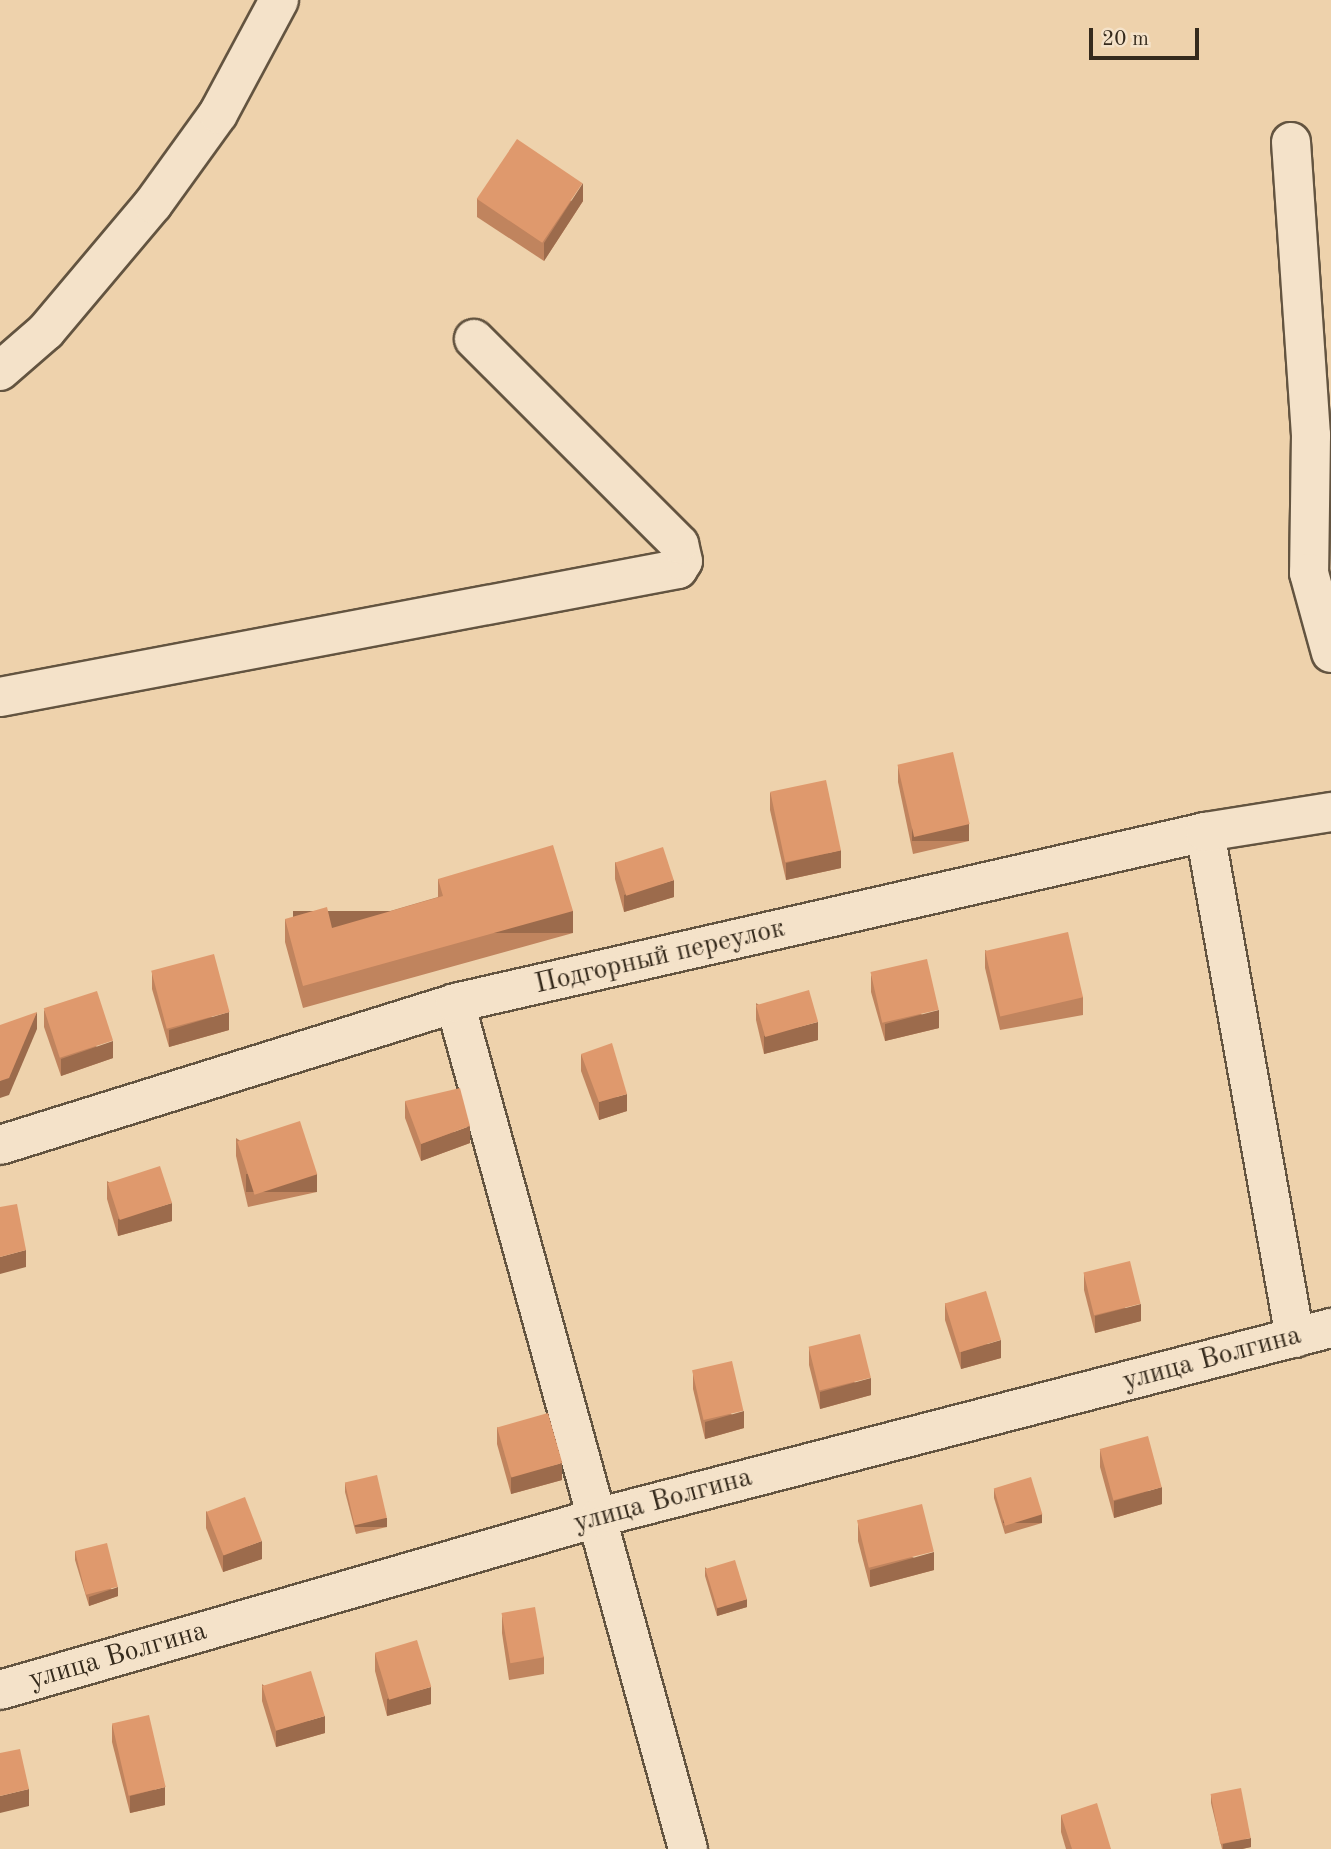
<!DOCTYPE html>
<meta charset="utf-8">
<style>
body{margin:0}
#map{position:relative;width:1331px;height:1849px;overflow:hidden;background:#eed2ac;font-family:"Old Standard TT",serif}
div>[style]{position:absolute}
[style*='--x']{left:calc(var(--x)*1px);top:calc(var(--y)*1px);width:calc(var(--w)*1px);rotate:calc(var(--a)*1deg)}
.roads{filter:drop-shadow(2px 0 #635440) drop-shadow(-2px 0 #635440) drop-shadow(0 2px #635440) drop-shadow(0 -2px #635440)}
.minor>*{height:38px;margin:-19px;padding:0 19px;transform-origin:19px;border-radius:19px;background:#f4e2c9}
.wall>*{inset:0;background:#c0845e}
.shaded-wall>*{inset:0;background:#9c6b4c;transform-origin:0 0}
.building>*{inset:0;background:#df996d;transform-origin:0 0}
span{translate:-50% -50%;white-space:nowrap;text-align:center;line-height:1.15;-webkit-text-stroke:7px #f4e2c9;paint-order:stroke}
.street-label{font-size:28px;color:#352a1c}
.scale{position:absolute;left:1089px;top:28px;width:110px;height:32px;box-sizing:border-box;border:4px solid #352a1c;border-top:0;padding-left:9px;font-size:21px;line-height:24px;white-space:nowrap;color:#352a1c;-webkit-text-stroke:5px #f4e2c9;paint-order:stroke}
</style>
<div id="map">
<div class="roads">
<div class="minor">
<i style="--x:1291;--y:142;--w:294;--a:86.1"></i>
<i style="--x:1311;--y:435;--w:138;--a:90.8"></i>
<i style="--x:1309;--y:573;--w:83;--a:74.6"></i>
<i style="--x:0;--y:371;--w:61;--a:-41"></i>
<i style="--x:46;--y:331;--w:166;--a:-49.9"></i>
<i style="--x:153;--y:204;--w:111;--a:-54.2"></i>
<i style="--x:218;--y:114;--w:129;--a:-61.8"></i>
<i style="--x:0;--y:697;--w:690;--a:-10.69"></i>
<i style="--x:678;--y:569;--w:9;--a:-58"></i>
<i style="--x:683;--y:561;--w:17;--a:-103"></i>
<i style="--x:679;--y:544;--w:290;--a:-135"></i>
<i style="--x:1205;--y:832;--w:514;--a:79.91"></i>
<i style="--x:455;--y:1003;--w:877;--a:74.6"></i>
<i style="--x:0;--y:1145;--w:477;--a:-17.3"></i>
<i style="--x:455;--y:1003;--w:769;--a:-12.84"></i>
<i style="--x:1205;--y:832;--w:128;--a:-9"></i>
<i style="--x:0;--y:1690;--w:624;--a:-16.08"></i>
<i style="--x:600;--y:1517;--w:755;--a:-14.5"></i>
</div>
</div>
<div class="wall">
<i style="clip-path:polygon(477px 199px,583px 201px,544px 261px,477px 217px)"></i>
<i style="clip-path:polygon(898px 765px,969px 841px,913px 854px,898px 782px)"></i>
<i style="clip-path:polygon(770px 792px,841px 868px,786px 880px,770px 810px)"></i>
<i style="clip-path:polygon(615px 862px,674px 897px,624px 912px,615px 879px)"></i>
<i style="clip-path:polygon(438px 879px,573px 933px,303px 1008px,285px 942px,285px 919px,332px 928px,438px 897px)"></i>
<i style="clip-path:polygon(985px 950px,1083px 997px,1083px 1015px,1000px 1030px,985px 968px)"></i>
<i style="clip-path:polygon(152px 972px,229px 1030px,169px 1047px,152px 989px)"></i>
<i style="clip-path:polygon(871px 975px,939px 1028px,885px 1041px,871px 992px)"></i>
<i style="clip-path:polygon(756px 1003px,818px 1040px,764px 1054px,756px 1020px)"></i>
<i style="clip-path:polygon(44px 1010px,113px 1058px,61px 1076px,44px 1027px)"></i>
<i style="clip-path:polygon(581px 1054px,627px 1111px,599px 1120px,581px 1071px)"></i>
<i style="clip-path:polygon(405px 1101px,470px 1143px,421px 1161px,405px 1118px)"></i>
<i style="clip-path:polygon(236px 1138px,317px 1192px,248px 1207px,236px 1156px)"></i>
<i style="clip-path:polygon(107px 1181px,172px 1221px,118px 1236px,107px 1199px)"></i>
<i style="clip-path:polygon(1084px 1273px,1141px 1321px,1095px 1333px,1084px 1290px)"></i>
<i style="clip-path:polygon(945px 1303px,1001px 1358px,961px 1369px,945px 1320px)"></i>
<i style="clip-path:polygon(809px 1347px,871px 1395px,820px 1409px,809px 1365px)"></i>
<i style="clip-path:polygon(693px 1372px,744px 1428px,705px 1439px,693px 1389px)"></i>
<i style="clip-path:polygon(497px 1427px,562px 1480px,511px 1494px,497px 1444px)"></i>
<i style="clip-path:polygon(1100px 1450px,1162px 1504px,1114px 1518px,1100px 1467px)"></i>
<i style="clip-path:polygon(345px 1483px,387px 1527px,356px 1534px,345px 1492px)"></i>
<i style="clip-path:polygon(994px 1489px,1042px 1523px,1005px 1534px,994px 1498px)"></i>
<i style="clip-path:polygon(206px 1511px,262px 1559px,223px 1572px,206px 1528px)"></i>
<i style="clip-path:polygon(858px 1524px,934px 1570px,870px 1587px,858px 1541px)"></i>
<i style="clip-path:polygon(75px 1551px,118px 1596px,89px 1606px,75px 1560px)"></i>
<i style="clip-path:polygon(705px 1567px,747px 1607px,717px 1616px,705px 1576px)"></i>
<i style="clip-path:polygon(502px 1616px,544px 1657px,544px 1674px,509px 1680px,502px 1633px)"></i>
<i style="clip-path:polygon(375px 1653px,431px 1704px,387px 1716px,375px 1671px)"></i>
<i style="clip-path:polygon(262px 1684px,325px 1733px,276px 1747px,262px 1701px)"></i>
<i style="clip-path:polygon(112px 1724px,165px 1805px,130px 1813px,112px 1742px)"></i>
<i style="clip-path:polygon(1211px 1794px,1251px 1847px,1242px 1849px,1222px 1849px,1211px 1803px)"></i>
<i style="clip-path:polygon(1061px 1815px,1111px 1849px,1066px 1849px,1061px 1832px)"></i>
</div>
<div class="shaded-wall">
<i style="clip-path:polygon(583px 183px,583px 201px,544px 261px,544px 243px)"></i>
<i style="left:969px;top:824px;width:17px;height:57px;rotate:90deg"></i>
<i style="clip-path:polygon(841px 850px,841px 868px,786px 880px,786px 863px)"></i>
<i style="clip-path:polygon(674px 880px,674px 897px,624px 912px,624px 895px)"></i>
<i style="left:573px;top:911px;width:22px;height:280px;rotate:90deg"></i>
<i style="clip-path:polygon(939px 1010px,939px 1028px,885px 1041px,885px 1024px)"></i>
<i style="clip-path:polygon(37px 1012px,37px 1029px,9px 1095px,0 1098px,0 1081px)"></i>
<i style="clip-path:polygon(229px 1012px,229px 1030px,169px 1047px,169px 1030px)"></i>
<i style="clip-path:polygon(818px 1022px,818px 1040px,764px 1054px,764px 1036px)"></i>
<i style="clip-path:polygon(113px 1041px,113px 1058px,61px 1076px,61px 1059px)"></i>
<i style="clip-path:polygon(627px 1094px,627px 1111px,599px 1120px,599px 1102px)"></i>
<i style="clip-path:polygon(470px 1126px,470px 1143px,421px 1161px,421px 1144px)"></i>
<i style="left:317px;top:1174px;width:18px;height:71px;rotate:90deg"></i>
<i style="clip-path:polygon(172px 1203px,172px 1221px,118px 1236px,118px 1219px)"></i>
<i style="clip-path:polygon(26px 1250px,26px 1267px,0 1274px,0 1257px)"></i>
<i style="clip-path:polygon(1141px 1304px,1141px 1321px,1095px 1333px,1095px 1316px)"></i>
<i style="clip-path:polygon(1001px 1340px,1001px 1358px,961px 1369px,961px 1352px)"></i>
<i style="clip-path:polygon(871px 1378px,871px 1395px,820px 1409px,820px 1392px)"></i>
<i style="clip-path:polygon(744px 1411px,744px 1428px,705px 1439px,705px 1422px)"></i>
<i style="clip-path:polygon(562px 1463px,562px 1480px,511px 1494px,511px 1476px)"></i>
<i style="clip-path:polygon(1162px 1487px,1162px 1504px,1114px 1518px,1114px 1501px)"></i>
<i style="left:1042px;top:1514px;width:9px;height:39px;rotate:90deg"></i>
<i style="left:387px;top:1518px;width:9px;height:32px;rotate:90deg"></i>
<i style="clip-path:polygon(262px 1541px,262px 1559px,223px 1572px,223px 1555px)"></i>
<i style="clip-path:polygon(934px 1552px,934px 1570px,870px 1587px,870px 1570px)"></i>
<i style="clip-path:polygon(118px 1587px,118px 1596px,89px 1606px,89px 1597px)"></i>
<i style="clip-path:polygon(747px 1599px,747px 1607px,717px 1616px,717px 1607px)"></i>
<i style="clip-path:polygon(431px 1687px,431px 1704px,387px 1716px,387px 1699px)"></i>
<i style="clip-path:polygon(325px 1716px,325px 1733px,276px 1747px,276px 1730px)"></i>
<i style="clip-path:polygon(165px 1787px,165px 1805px,130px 1813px,130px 1796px)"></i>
<i style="clip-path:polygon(29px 1789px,29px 1806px,0 1813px,0 1796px)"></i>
<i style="clip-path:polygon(1251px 1838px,1251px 1847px,1242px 1849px,1223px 1849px,1223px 1844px)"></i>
</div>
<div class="building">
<i style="left:517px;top:139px;width:79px;height:72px;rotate:34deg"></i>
<i style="left:953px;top:752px;width:74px;height:57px;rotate:77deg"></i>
<i style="left:826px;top:780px;width:72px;height:57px;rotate:78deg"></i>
<i style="clip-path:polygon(553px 845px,573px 911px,303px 986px,285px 919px,327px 907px,332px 928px,443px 896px,438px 879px)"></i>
<i style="left:663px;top:847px;width:35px;height:50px;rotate:72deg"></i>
<i style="left:1068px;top:932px;width:67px;height:85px;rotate:77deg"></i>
<i style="left:214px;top:954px;width:60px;height:65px;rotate:75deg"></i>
<i style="left:927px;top:959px;width:52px;height:58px;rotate:77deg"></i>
<i style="left:809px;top:990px;width:33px;height:55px;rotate:74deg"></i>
<i style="left:97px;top:991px;width:52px;height:56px;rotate:72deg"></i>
<i style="clip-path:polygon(37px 1012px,9px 1078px,0 1081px,0 1025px)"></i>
<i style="clip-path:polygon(612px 1043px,627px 1094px,599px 1102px,581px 1054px)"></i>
<i style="clip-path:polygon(460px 1088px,470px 1126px,421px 1144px,405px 1101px)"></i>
<i style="left:300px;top:1121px;width:56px;height:66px;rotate:72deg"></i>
<i style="left:160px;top:1166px;width:39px;height:55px;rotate:72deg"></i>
<i style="clip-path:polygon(17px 1204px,26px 1250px,0 1257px,0 1207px)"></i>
<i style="left:1130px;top:1261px;width:44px;height:48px;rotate:76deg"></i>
<i style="left:986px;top:1291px;width:51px;height:43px;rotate:73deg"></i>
<i style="left:860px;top:1334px;width:45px;height:53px;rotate:76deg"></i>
<i style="left:732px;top:1361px;width:51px;height:41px;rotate:77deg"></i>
<i style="left:548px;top:1413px;width:52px;height:53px;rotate:74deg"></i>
<i style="left:1148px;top:1436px;width:53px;height:50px;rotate:75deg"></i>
<i style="left:377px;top:1475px;width:44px;height:33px;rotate:77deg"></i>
<i style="left:1031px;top:1477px;width:39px;height:39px;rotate:73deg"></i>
<i style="left:245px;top:1497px;width:47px;height:41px;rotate:69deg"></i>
<i style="left:922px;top:1504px;width:49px;height:67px;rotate:76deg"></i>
<i style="left:107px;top:1543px;width:45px;height:33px;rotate:76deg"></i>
<i style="left:735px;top:1560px;width:41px;height:31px;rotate:73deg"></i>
<i style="left:535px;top:1607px;width:51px;height:34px;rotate:80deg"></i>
<i style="left:417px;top:1640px;width:49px;height:44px;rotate:73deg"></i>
<i style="left:311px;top:1671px;width:47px;height:51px;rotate:73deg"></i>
<i style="left:149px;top:1715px;width:74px;height:38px;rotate:77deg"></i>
<i style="clip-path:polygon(20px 1749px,29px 1789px,0 1796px,0 1753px)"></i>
<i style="left:1241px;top:1788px;width:51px;height:31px;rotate:79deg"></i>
<i style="clip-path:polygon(1097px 1803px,1111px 1849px,1072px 1849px,1061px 1815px)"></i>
</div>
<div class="street-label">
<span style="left:660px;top:957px;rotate:-13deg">Подгорный переулок</span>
<span style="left:1212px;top:1359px;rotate:-15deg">улица Волгина</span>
<span style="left:663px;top:1501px;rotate:-15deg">улица Волгина</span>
<span style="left:118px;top:1656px;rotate:-16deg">улица Волгина</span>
</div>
<div class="scale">20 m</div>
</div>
